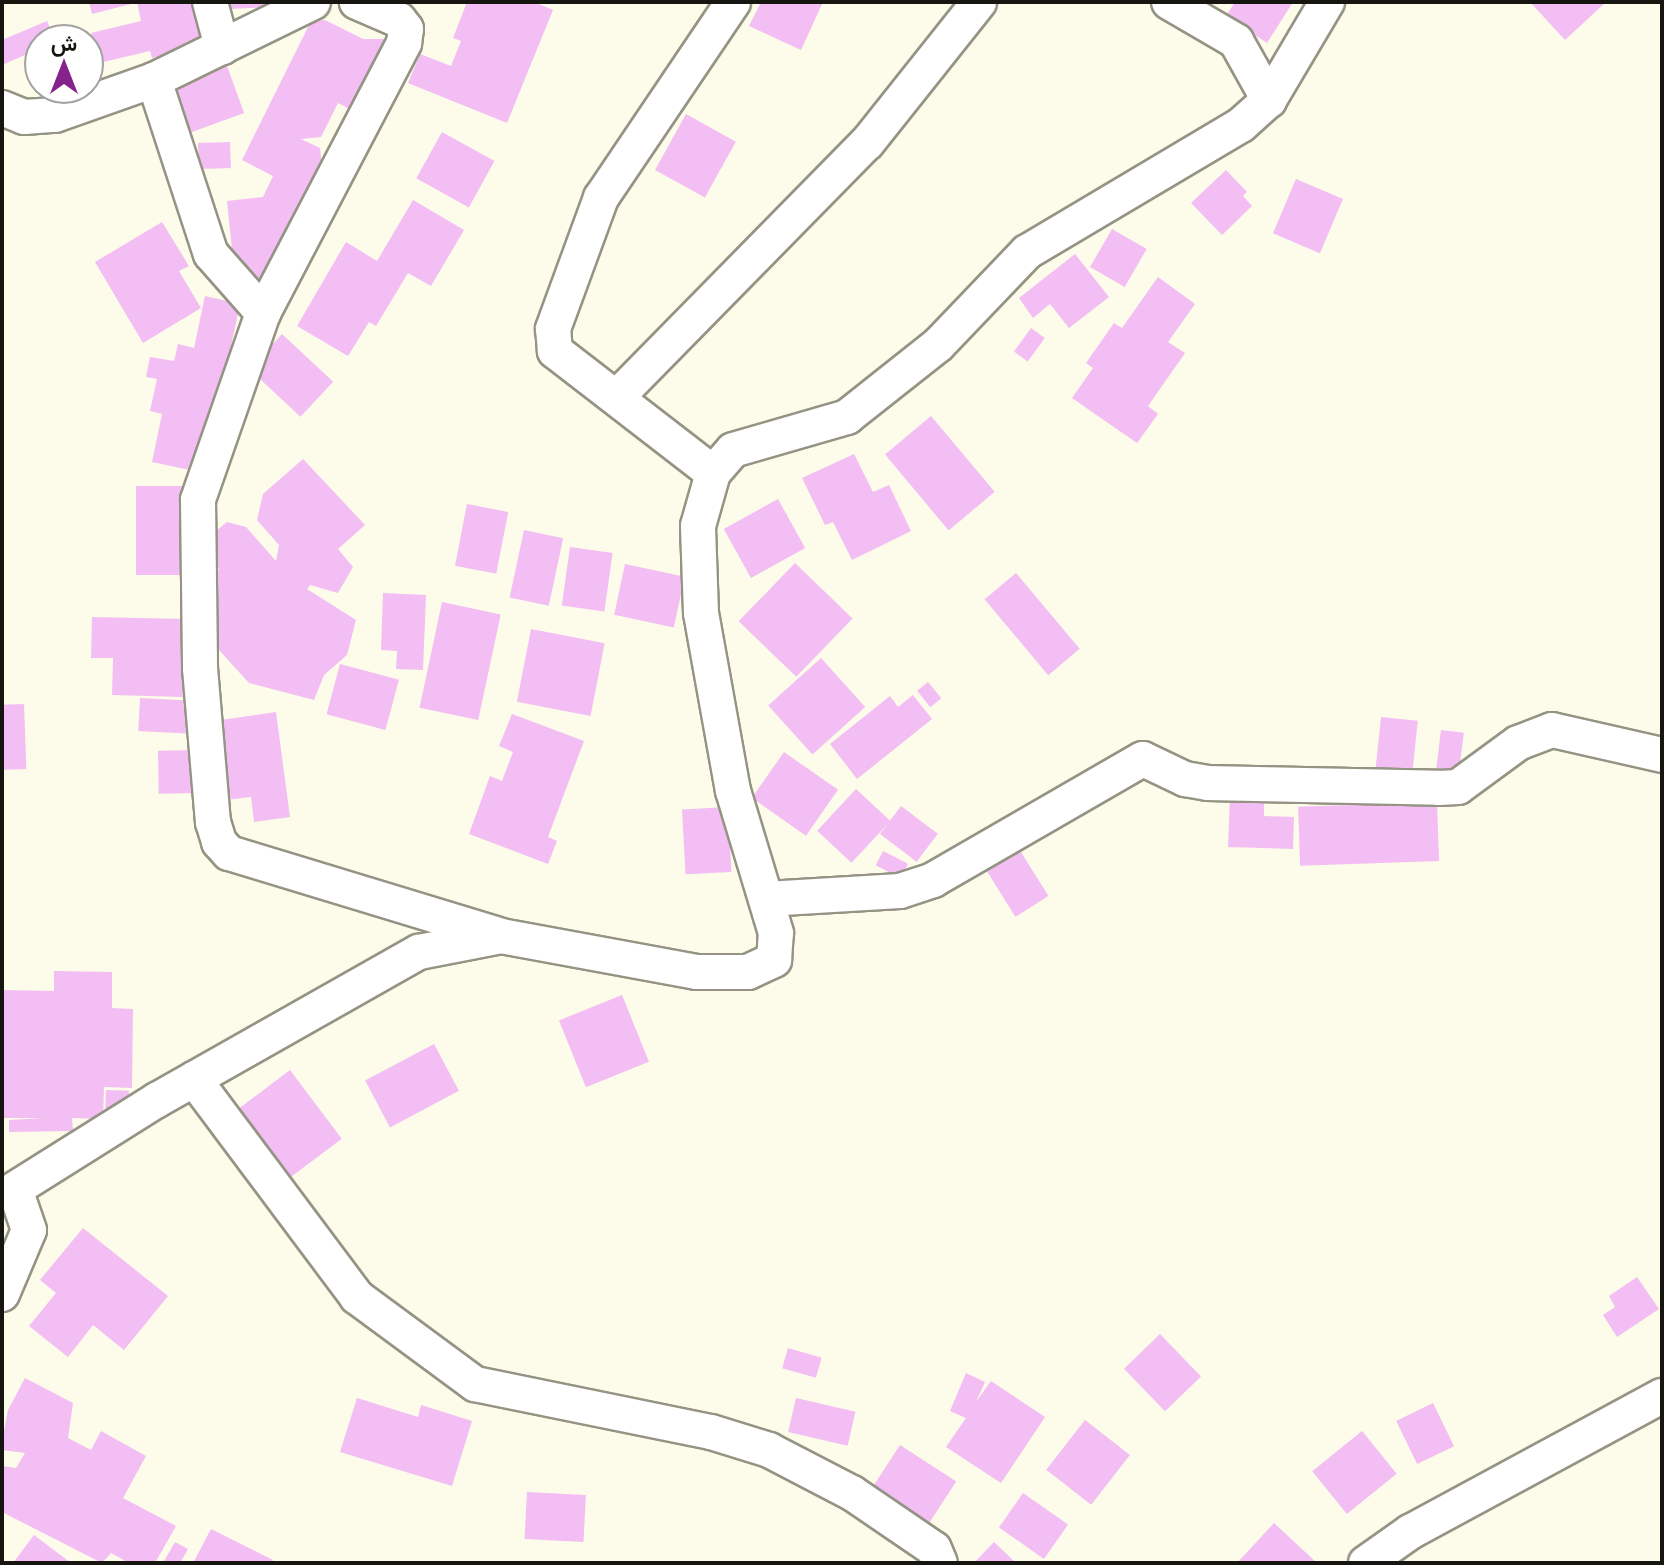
<!DOCTYPE html>
<meta charset="utf-8">
<style>
body{margin:0}
#map{position:relative;width:1664px;height:1565px;overflow:hidden;background:#fdfbe9;font-family:Barlow,Vazirmatn,sans-serif}
div>[style]{position:absolute}
[style*='--x']{left:calc(var(--x)*1px);top:calc(var(--y)*1px);width:calc(var(--w)*1px);rotate:calc(var(--a)*1deg)}
.building>*{inset:0;background:#f2bef4;transform-origin:0 0}
.roads{filter:drop-shadow(2px 0 #959484) drop-shadow(-2px 0 #959484) drop-shadow(0 2px #959484) drop-shadow(0 -2px #959484)}
.minor>*{height:34px;margin:-17px;padding:0 17px;transform-origin:17px;border-radius:17px;background:#fff}
span{translate:-50% -50%;white-space:nowrap;text-align:center;line-height:1.15;-webkit-text-stroke:6px #fff;paint-order:stroke}
.frame{position:absolute;inset:0;border:4px solid #16150f;pointer-events:none}
.north{position:absolute;left:24px;top:24px;width:80px;height:80px;box-sizing:border-box;background:#fff;border:2px solid #a2a19f;border-radius:50%;rotate:0deg;font-size:22px;font-weight:700;line-height:32px;text-align:center;color:#16150f}
.north::after{content:'';display:block;margin:auto;width:28px;height:36px;background:#85238c;clip-path:polygon(50% 0,100% 100%,50% 72%,0 100%)}
</style>
<div id="map">
<div class="building">
<i style="clip-path:polygon(89px 2px,135px 2px,135px 3px,92px 14px)"></i>
<i style="clip-path:polygon(137px 2px,192px 2px,203px 46px,152px 58px,150px 51px,99px 63px,91px 33px,141px 21px)"></i>
<i style="clip-path:polygon(229px 2px,273px 2px,273px 7px,229px 9px)"></i>
<i style="clip-path:polygon(467px 2px,534px 2px,553px 10px,507px 123px,408px 83px,420px 54px,451px 66px,461px 41px,453px 38px)"></i>
<i style="clip-path:polygon(761px 2px,823px 2px,801px 50px,749px 26px)"></i>
<i style="clip-path:polygon(1235px 2px,1293px 2px,1267px 43px,1226px 16px)"></i>
<i style="clip-path:polygon(1530px 2px,1606px 2px,1565px 40px)"></i>
<i style="clip-path:polygon(325px 20px,363px 39px,387px 39px,361px 115px,338px 103px,321px 137px,301px 139px,320px 148px,323px 175px,264px 284px,234px 269px,227px 201px,263px 197px,273px 176px,242px 160px,311px 21px)"></i>
<i style="clip-path:polygon(47px 21px,55px 40px,40px 40px,40px 80px,36px 82px,25px 55px,2px 65px,2px 40px)"></i>
<i style="left:227px;top:66px;width:50px;height:59px;rotate:70deg"></i>
<i style="left:686px;top:114px;width:57px;height:64px;rotate:29deg"></i>
<i style="left:442px;top:132px;width:60px;height:53px;rotate:29deg"></i>
<i style="left:230px;top:142px;width:26px;height:32px;rotate:88deg"></i>
<i style="clip-path:polygon(1226px 170px,1247px 192px,1243px 196px,1252px 206px,1222px 235px,1191px 203px)"></i>
<i style="left:1296px;top:179px;width:51px;height:59px;rotate:23deg"></i>
<i style="clip-path:polygon(413px 200px,464px 230px,431px 286px,408px 273px,376px 326px,369px 322px,348px 356px,297px 326px,346px 242px,377px 261px)"></i>
<i style="clip-path:polygon(162px 222px,189px 266px,179px 271px,201px 308px,143px 343px,95px 262px)"></i>
<i style="left:1112px;top:229px;width:40px;height:44px;rotate:30deg"></i>
<i style="clip-path:polygon(1075px 254px,1109px 297px,1069px 328px,1050px 304px,1033px 318px,1019px 298px)"></i>
<i style="clip-path:polygon(1158px 277px,1195px 304px,1168px 342px,1185px 353px,1148px 406px,1158px 414px,1137px 443px,1072px 398px,1093px 368px,1086px 363px,1114px 323px,1122px 328px)"></i>
<i style="clip-path:polygon(205px 296px,240px 304px,204px 473px,152px 462px,162px 414px,150px 411px,157px 379px,146px 377px,150px 357px,174px 361px,178px 344px,194px 348px)"></i>
<i style="left:1031px;top:328px;width:17px;height:29px;rotate:36deg"></i>
<i style="left:282px;top:334px;width:70px;height:48px;rotate:43deg"></i>
<i style="left:931px;top:416px;width:99px;height:60px;rotate:50deg"></i>
<i style="clip-path:polygon(854px 454px,873px 492px,889px 485px,911px 531px,852px 560px,833px 522px,825px 525px,802px 478px)"></i>
<i style="clip-path:polygon(303px 459px,365px 525px,338px 549px,353px 567px,338px 593px,310px 585px,307px 589px,356px 620px,347px 655px,324px 675px,314px 700px,249px 683px,209px 639px,204px 593px,219px 569px,209px 558px,215px 532px,227px 522px,246px 527px,276px 561px,279px 545px,257px 520px,263px 494px)"></i>
<i style="left:136px;top:486px;width:49px;height:89px"></i>
<i style="left:778px;top:499px;width:56px;height:62px;rotate:61deg"></i>
<i style="left:467px;top:504px;width:42px;height:63px;rotate:11deg"></i>
<i style="left:524px;top:530px;width:40px;height:69px;rotate:12deg"></i>
<i style="left:570px;top:547px;width:43px;height:59px;rotate:8deg"></i>
<i style="left:795px;top:563px;width:80px;height:81px;rotate:44deg"></i>
<i style="left:625px;top:564px;width:61px;height:52px;rotate:12deg"></i>
<i style="left:1016px;top:573px;width:99px;height:41px;rotate:50deg"></i>
<i style="clip-path:polygon(383px 593px,426px 595px,423px 670px,396px 669px,397px 651px,381px 650px)"></i>
<i style="left:442px;top:602px;width:60px;height:108px;rotate:12deg"></i>
<i style="clip-path:polygon(92px 617px,186px 619px,184px 697px,112px 695px,113px 658px,91px 658px)"></i>
<i style="left:531px;top:629px;width:75px;height:74px;rotate:11deg"></i>
<i style="left:821px;top:658px;width:66px;height:71px;rotate:48deg"></i>
<i style="left:340px;top:664px;width:61px;height:52px;rotate:15deg"></i>
<i style="left:928px;top:682px;width:21px;height:14px;rotate:51deg"></i>
<i style="clip-path:polygon(913px 695px,932px 719px,857px 779px,830px 744px,890px 696px,898px 707px)"></i>
<i style="left:140px;top:698px;width:53px;height:33px;rotate:3deg"></i>
<i style="left:24px;top:704px;width:65px;height:22px;rotate:88deg"></i>
<i style="clip-path:polygon(276px 712px,290px 817px,254px 822px,251px 797px,225px 800px,214px 721px)"></i>
<i style="clip-path:polygon(512px 714px,584px 741px,548px 837px,557px 841px,548px 864px,469px 834px,490px 776px,502px 781px,513px 752px,499px 746px)"></i>
<i style="left:1381px;top:717px;width:37px;height:60px;rotate:6deg"></i>
<i style="left:1441px;top:730px;width:23px;height:43px;rotate:7deg"></i>
<i style="left:198px;top:750px;width:43px;height:40px;rotate:89deg"></i>
<i style="left:784px;top:752px;width:66px;height:56px;rotate:35deg"></i>
<i style="left:856px;top:789px;width:47px;height:57px;rotate:43deg"></i>
<i style="clip-path:polygon(1230px 796px,1264px 797px,1264px 816px,1294px 817px,1293px 849px,1228px 847px)"></i>
<i style="left:1437px;top:802px;width:59px;height:139px;rotate:88deg"></i>
<i style="left:901px;top:806px;width:46px;height:35px;rotate:37deg"></i>
<i style="left:728px;top:807px;width:65px;height:46px;rotate:87deg"></i>
<i style="left:1014px;top:841px;width:65px;height:39px;rotate:58deg"></i>
<i style="left:883px;top:851px;width:28px;height:16px;rotate:27deg"></i>
<i style="clip-path:polygon(54px 971px,112px 972px,112px 1008px,133px 1009px,132px 1088px,104px 1087px,103px 1119px,72px 1118px,73px 1131px,9px 1132px,9px 1120px,44px 1118px,2px 1118px,2px 990px,54px 991px)"></i>
<i style="left:622px;top:995px;width:72px;height:68px;rotate:68deg"></i>
<i style="left:434px;top:1044px;width:53px;height:78px;rotate:62deg"></i>
<i style="left:290px;top:1070px;width:86px;height:70px;rotate:53deg"></i>
<i style="left:106px;top:1090px;width:23px;height:22px;rotate:2deg"></i>
<i style="clip-path:polygon(83px 1228px,168px 1296px,124px 1350px,93px 1325px,68px 1357px,29px 1326px,56px 1293px,40px 1280px)"></i>
<i style="clip-path:polygon(1637px 1277px,1659px 1309px,1617px 1337px,1603px 1315px,1615px 1307px,1609px 1296px)"></i>
<i style="left:1160px;top:1334px;width:59px;height:50px;rotate:46deg"></i>
<i style="left:788px;top:1348px;width:35px;height:21px;rotate:16deg"></i>
<i style="clip-path:polygon(966px 1373px,985px 1382px,976px 1402px,991px 1381px,1045px 1417px,1001px 1483px,946px 1447px,966px 1418px,950px 1411px)"></i>
<i style="clip-path:polygon(25px 1378px,73px 1403px,68px 1438px,91px 1450px,101px 1431px,146px 1456px,123px 1498px,176px 1526px,155px 1563px,129px 1563px,111px 1553px,102px 1563px,2px 1512px,2px 1466px,16px 1468px,25px 1453px,2px 1450px,2px 1442px,8px 1410px)"></i>
<i style="clip-path:polygon(357px 1398px,418px 1417px,421px 1405px,472px 1421px,452px 1486px,340px 1452px)"></i>
<i style="left:796px;top:1398px;width:61px;height:35px;rotate:13deg"></i>
<i style="left:1433px;top:1403px;width:48px;height:41px;rotate:64deg"></i>
<i style="left:1085px;top:1420px;width:57px;height:63px;rotate:38deg"></i>
<i style="left:1362px;top:1431px;width:55px;height:64px;rotate:51deg"></i>
<i style="left:900px;top:1445px;width:67px;height:49px;rotate:33deg"></i>
<i style="left:527px;top:1492px;width:59px;height:47px;rotate:3deg"></i>
<i style="left:1023px;top:1493px;width:55px;height:42px;rotate:35deg"></i>
<i style="clip-path:polygon(1274px 1523px,1317px 1563px,1237px 1563px)"></i>
<i style="clip-path:polygon(211px 1529px,273px 1560px,271px 1563px,193px 1563px)"></i>
<i style="clip-path:polygon(34px 1535px,71px 1563px,13px 1563px)"></i>
<i style="clip-path:polygon(175px 1542px,188px 1549px,180px 1563px,163px 1563px)"></i>
<i style="clip-path:polygon(994px 1542px,1016px 1563px,974px 1563px)"></i>
</div>
<div class="roads">
<div class="minor">
<i style="--x:210;--y:2;--w:47;--a:75.1"></i>
<i style="--x:1169;--y:2;--w:78;--a:30.2"></i>
<i style="--x:1236;--y:41;--w:68;--a:60.8"></i>
<i style="--x:154;--y:80;--w:183;--a:71.9"></i>
<i style="--x:211;--y:254;--w:79;--a:48.6"></i>
<i style="--x:263;--y:313;--w:198;--a:109.2"></i>
<i style="--x:198;--y:500;--w:168;--a:89.3"></i>
<i style="--x:200;--y:668;--w:155;--a:85.2"></i>
<i style="--x:213;--y:822;--w:21;--a:73"></i>
<i style="--x:219;--y:842;--w:15;--a:48"></i>
<i style="--x:229;--y:853;--w:279;--a:16.9"></i>
<i style="--x:2;--y:108;--w:24;--a:22"></i>
<i style="--x:24;--y:117;--w:31;--a:-4"></i>
<i style="--x:55;--y:115;--w:105;--a:-19.5"></i>
<i style="--x:154;--y:80;--w:177;--a:-26.1"></i>
<i style="--x:263;--y:313;--w:305;--a:-62.4"></i>
<i style="--x:404;--y:43;--w:14;--a:-82"></i>
<i style="--x:406;--y:29;--w:11;--a:-128"></i>
<i style="--x:399;--y:20;--w:46;--a:-156.8"></i>
<i style="--x:617;--y:397;--w:356;--a:-45.5"></i>
<i style="--x:867;--y:143;--w:180;--a:-51.5"></i>
<i style="--x:713;--y:473;--w:200;--a:-142.3"></i>
<i style="--x:555;--y:351;--w:22;--a:-95"></i>
<i style="--x:553;--y:329;--w:140;--a:-69.9"></i>
<i style="--x:601;--y:198;--w:236;--a:-56"></i>
<i style="--x:766;--y:899;--w:134;--a:-3.4"></i>
<i style="--x:900;--y:891;--w:35;--a:-18"></i>
<i style="--x:933;--y:880;--w:242;--a:-30"></i>
<i style="--x:1143;--y:759;--w:47;--a:25.5"></i>
<i style="--x:1185;--y:779;--w:22;--a:10"></i>
<i style="--x:1207;--y:783;--w:232;--a:1.2"></i>
<i style="--x:1439;--y:788;--w:19;--a:-3"></i>
<i style="--x:1458;--y:787;--w:74;--a:-36.3"></i>
<i style="--x:1518;--y:743;--w:36;--a:-21"></i>
<i style="--x:1552;--y:730;--w:113;--a:12.8"></i>
<i style="--x:194;--y:1079;--w:272;--a:53.2"></i>
<i style="--x:357;--y:1297;--w:147;--a:36.4"></i>
<i style="--x:475;--y:1384;--w:241;--a:11.5"></i>
<i style="--x:711;--y:1432;--w:61;--a:17.2"></i>
<i style="--x:769;--y:1450;--w:93;--a:27.4"></i>
<i style="--x:852;--y:1493;--w:99;--a:34.3"></i>
<i style="--x:934;--y:1549;--w:15;--a:67"></i>
<i style="--x:2;--y:1294;--w:69;--a:-67.1"></i>
<i style="--x:29;--y:1230;--w:43;--a:-108.9"></i>
<i style="--x:15;--y:1189;--w:168;--a:-32.1"></i>
<i style="--x:157;--y:1100;--w:301;--a:-29.5"></i>
<i style="--x:419;--y:952;--w:84;--a:-11"></i>
<i style="--x:501;--y:936;--w:199;--a:10.4"></i>
<i style="--x:697;--y:972;--w:51;--a:0"></i>
<i style="--x:748;--y:972;--w:29;--a:-25"></i>
<i style="--x:774;--y:960;--w:27;--a:-86"></i>
<i style="--x:776;--y:933;--w:148;--a:-106.8"></i>
<i style="--x:733;--y:791;--w:181;--a:-100.2"></i>
<i style="--x:701;--y:613;--w:87;--a:-92"></i>
<i style="--x:698;--y:526;--w:55;--a:-74.2"></i>
<i style="--x:713;--y:473;--w:30;--a:-49"></i>
<i style="--x:733;--y:450;--w:119;--a:-16.1"></i>
<i style="--x:847;--y:417;--w:117;--a:-38.4"></i>
<i style="--x:939;--y:344;--w:127;--a:-46.3"></i>
<i style="--x:1027;--y:252;--w:249;--a:-30.7"></i>
<i style="--x:1241;--y:125;--w:38;--a:-42"></i>
<i style="--x:1269;--y:100;--w:114;--a:-59.4"></i>
<i style="--x:1366;--y:1563;--w:54;--a:-35.2"></i>
<i style="--x:1410;--y:1532;--w:286;--a:-28.4"></i>
</div>
</div>
<div class="frame"></div>
<div class="north">ش</div>
</div>
